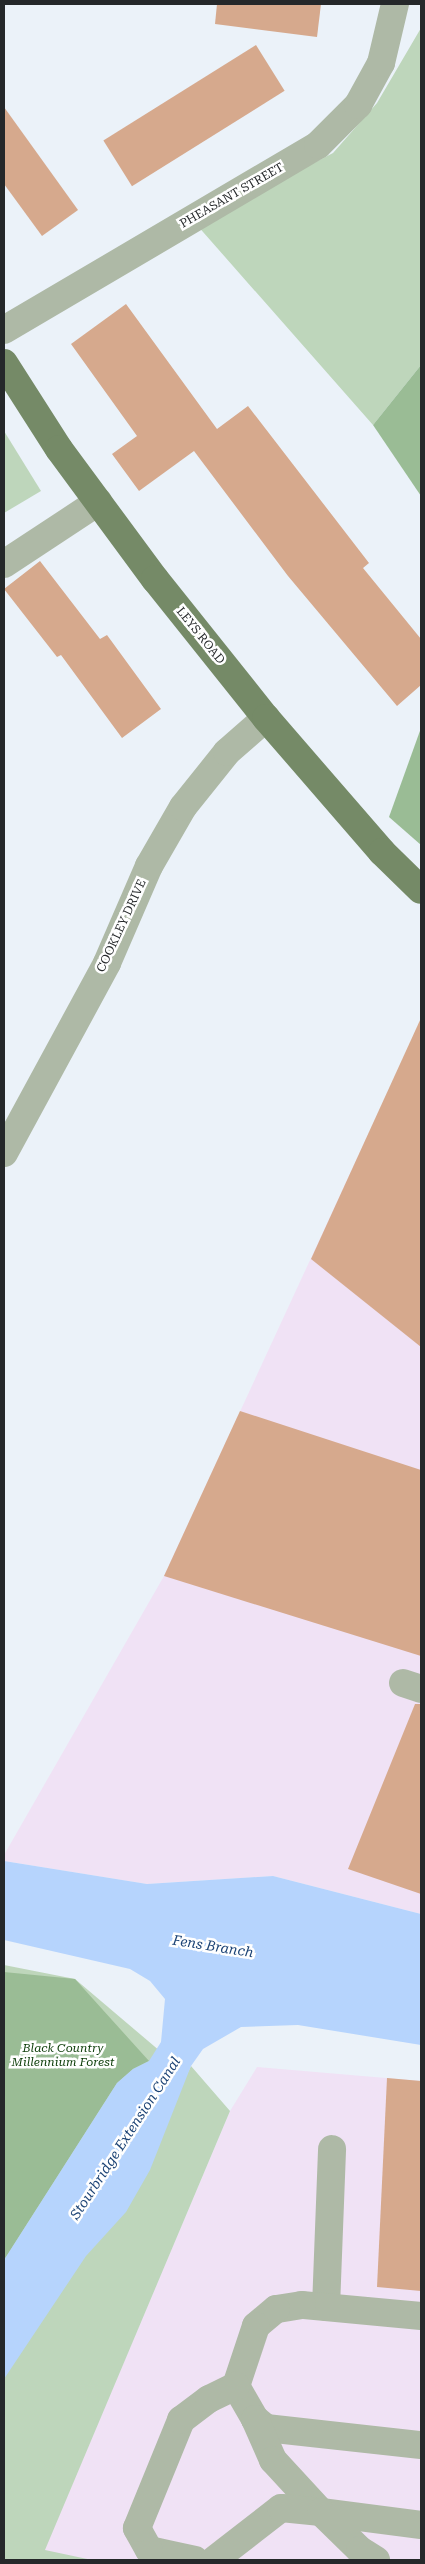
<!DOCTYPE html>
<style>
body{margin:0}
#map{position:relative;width:425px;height:2564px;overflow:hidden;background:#ebf2f9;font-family:"Roboto Serif",serif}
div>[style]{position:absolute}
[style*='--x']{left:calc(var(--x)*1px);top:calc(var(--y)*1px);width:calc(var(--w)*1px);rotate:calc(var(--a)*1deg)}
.industrial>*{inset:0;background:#f0e2f5}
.green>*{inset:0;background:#bed6bb}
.forest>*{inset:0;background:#9abc95}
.water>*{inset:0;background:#b6d4fd}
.building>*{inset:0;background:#d6a98d;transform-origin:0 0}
.minor>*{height:28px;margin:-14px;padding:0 14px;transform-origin:14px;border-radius:14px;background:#aeb9a6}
.major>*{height:28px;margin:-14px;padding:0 14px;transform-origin:14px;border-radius:14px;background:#758a67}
span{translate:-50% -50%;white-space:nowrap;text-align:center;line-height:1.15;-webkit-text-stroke:5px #fff;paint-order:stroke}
.street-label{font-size:12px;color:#25282a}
.park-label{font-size:12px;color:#0c3d08;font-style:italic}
.water-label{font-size:14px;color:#1d4476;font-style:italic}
.frame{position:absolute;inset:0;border:5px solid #25282a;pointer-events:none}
</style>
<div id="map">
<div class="industrial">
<i style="clip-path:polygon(421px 1020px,421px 1914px,273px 1876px,147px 1884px,4px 1861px,4px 1855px,164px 1576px)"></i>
<i style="clip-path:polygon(257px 2067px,421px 2081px,421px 2560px,92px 2560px,44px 2551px,230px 2111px)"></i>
</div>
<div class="green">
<i style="clip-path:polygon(421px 28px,421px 365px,373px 425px,196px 224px,333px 153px,377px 103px)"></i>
<i style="clip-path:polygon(4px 431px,41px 491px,4px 513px)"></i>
<i style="clip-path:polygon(4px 1965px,75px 1979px,187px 2074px,191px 2066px,230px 2111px,45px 2550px,92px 2560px,4px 2560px)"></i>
</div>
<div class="forest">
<i style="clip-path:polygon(421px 365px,421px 496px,373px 425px)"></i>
<i style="clip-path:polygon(421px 728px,421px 845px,389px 817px)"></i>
<i style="clip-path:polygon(4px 1972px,75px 1979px,149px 2061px,133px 2069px,117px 2083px,4px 2260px)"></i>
</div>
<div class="water">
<i style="clip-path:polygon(4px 1861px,147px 1884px,273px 1876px,421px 1914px,421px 2045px,298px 2025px,241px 2027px,203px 2049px,191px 2066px,150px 2170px,126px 2212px,86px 2256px,4px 2379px,4px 2260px,117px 2083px,133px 2069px,149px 2061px,161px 2042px,165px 1999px,150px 1981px,130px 1969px,4px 1940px)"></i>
</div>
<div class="building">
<i style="clip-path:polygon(217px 4px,321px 4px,317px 37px,215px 24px)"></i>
<i style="left:256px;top:45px;width:54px;height:180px;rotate:58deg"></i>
<i style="clip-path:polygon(4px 107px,78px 210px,42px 236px,4px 184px)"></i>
<i style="clip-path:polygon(126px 304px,217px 429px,248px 406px,369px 563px,363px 568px,421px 639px,421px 685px,397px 706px,288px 576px,194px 451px,139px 491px,112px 454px,137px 436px,71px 344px)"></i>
<i style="clip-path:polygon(40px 561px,100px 639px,107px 635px,161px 709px,122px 738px,61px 655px,57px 657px,4px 589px)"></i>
<i style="clip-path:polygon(421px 1018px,421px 1347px,311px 1259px)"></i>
<i style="clip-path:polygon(240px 1411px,421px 1470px,421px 1656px,164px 1576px)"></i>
<i style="clip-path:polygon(415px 1704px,421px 1704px,421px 1894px,348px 1869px)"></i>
<i style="clip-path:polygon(387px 2078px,421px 2081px,421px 2291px,377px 2287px)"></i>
</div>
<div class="minor">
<i style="--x:4;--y:330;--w:364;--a:-30.5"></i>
<i style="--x:318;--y:145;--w:57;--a:-45"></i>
<i style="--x:358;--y:105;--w:48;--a:-61.3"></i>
<i style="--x:381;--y:63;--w:61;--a:-76.7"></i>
<i style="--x:4;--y:564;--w:113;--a:-33.4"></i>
<i style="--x:4;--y:1153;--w:216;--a:-61.5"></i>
<i style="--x:107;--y:963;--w:106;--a:-66.6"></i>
<i style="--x:149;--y:866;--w:68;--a:-60"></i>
<i style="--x:183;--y:807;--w:70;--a:-51.3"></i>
<i style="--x:227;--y:752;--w:52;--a:-41.1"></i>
<i style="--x:403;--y:1683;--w:19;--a:18"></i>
<i style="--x:326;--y:2307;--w:158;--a:-87.8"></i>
<i style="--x:421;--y:2316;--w:120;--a:-174.7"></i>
<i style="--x:302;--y:2305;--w:26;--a:171"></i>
<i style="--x:276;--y:2309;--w:26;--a:140"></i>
<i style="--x:256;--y:2326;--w:63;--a:108.4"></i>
<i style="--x:236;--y:2386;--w:38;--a:60"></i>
<i style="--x:255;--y:2419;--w:14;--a:39"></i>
<i style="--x:266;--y:2428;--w:156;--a:6.3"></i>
<i style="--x:255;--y:2419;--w:45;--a:66.3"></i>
<i style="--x:273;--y:2460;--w:71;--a:47.3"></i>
<i style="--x:321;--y:2512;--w:101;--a:7.4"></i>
<i style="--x:195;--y:2560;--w:47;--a:-167.7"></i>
<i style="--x:149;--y:2550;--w:25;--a:-119"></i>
<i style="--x:137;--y:2528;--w:117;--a:-67.8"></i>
<i style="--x:181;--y:2420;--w:35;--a:-37"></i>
<i style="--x:209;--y:2399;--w:30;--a:-26"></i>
<i style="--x:214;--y:2560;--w:85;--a:-37.8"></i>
<i style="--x:281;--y:2508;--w:40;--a:5.7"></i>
<i style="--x:321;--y:2512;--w:54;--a:44.3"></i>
<i style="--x:360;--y:2550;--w:19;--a:32"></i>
</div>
<div class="major">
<i style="--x:4;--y:363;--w:102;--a:57.4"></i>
<i style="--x:59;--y:449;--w:162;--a:53.6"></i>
<i style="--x:155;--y:579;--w:178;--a:51.4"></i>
<i style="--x:266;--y:718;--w:177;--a:49.1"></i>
<i style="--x:382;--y:852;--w:54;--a:44.3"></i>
</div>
<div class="street-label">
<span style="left:232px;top:196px;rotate:-30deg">PHEASANT STREET</span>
<span style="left:200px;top:636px;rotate:51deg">LEYS ROAD</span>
<span style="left:122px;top:926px;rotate:-65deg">COOKLEY DRIVE</span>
</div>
<div class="park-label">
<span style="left:63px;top:2056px">Black Country<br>Millennium Forest</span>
</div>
<div class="water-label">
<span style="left:213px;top:1946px;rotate:9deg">Fens Branch</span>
<span style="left:125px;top:2138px;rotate:-57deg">Stourbridge Extension Canal</span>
</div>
<div class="frame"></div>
</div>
